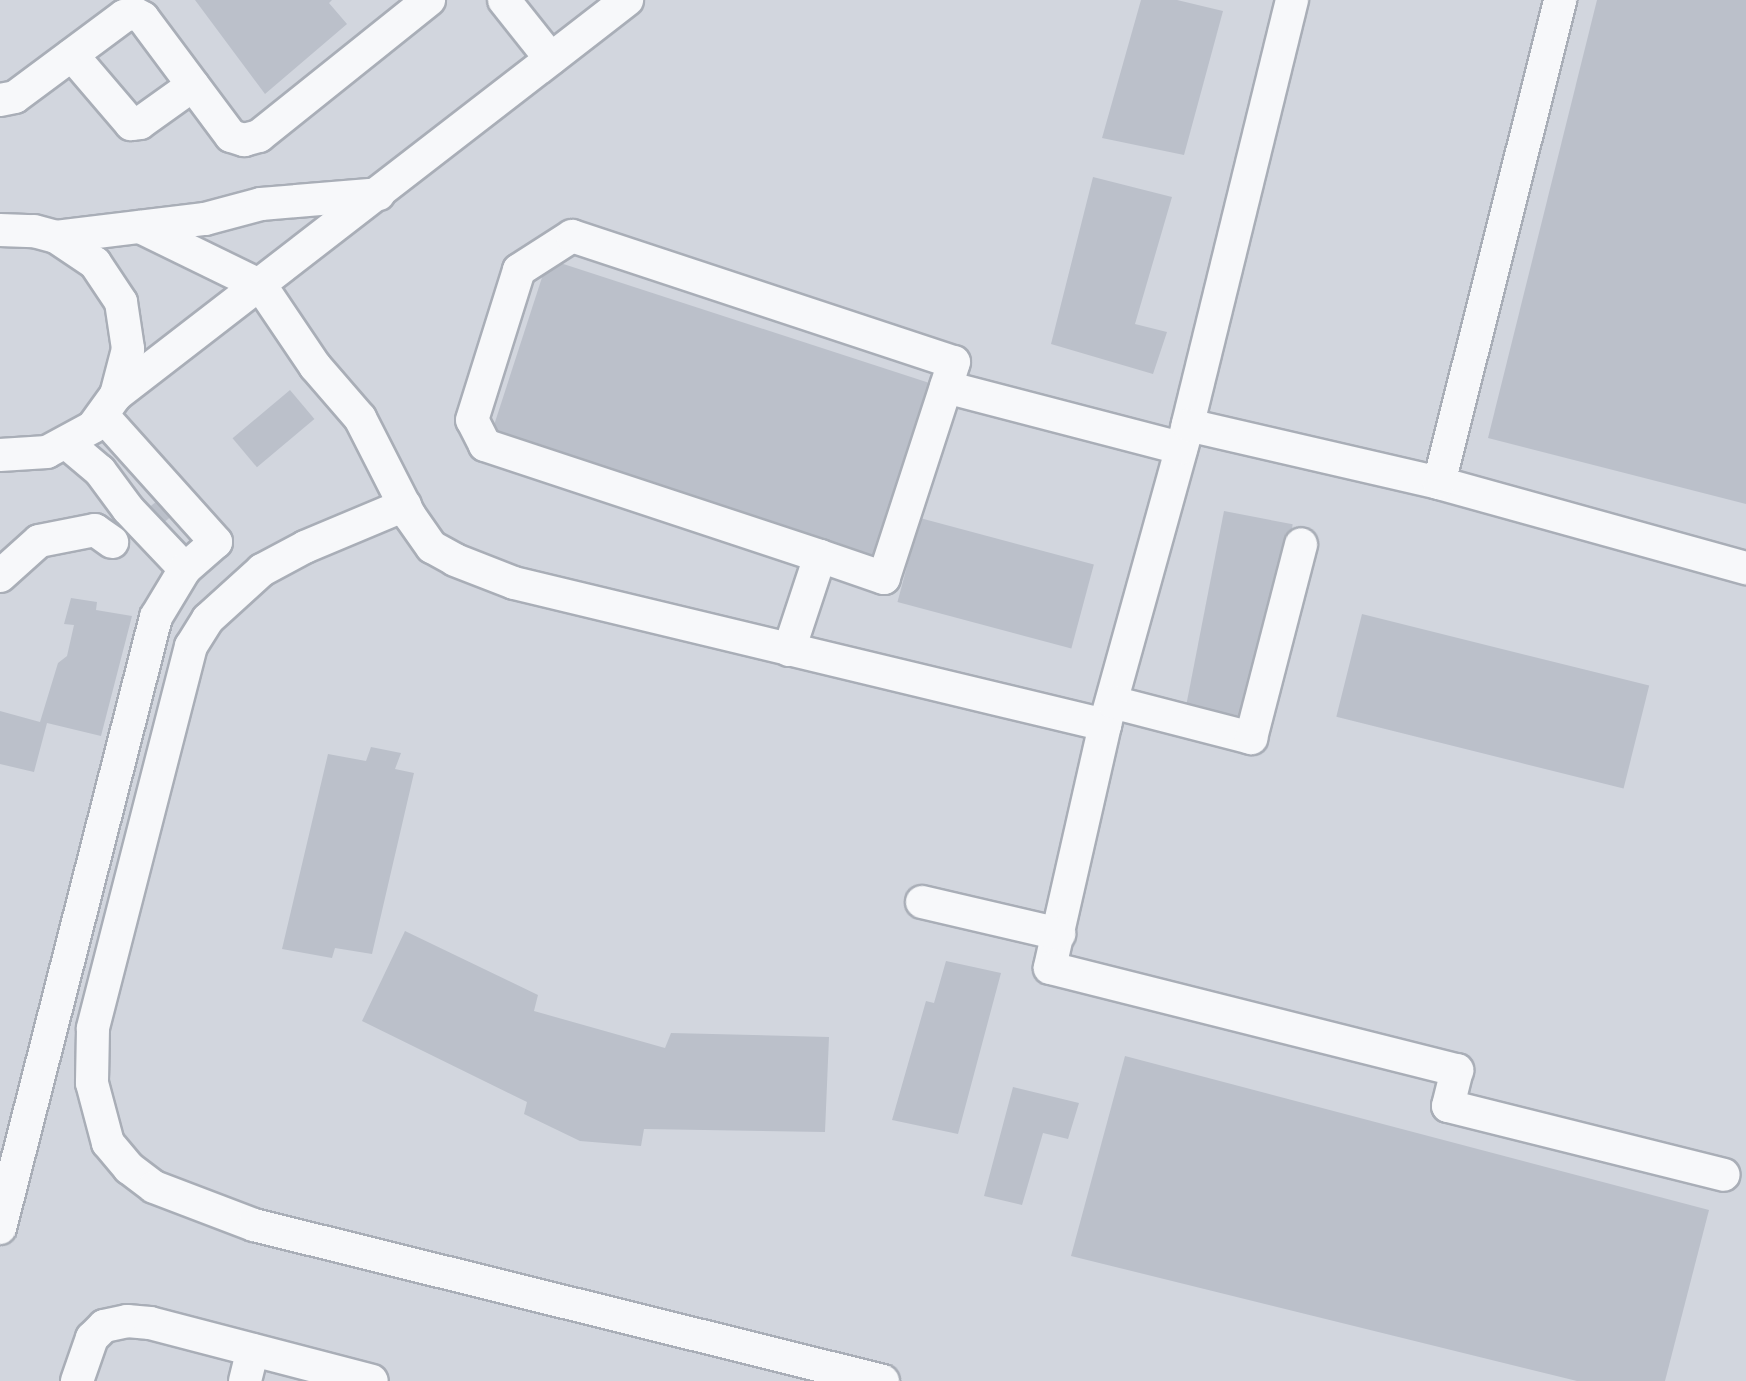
<!DOCTYPE html>
<style>
body{margin:0}
#map{position:relative;width:1746px;height:1381px;overflow:hidden;background:#e4e7ec;font-family:"PT Sans Narrow",sans-serif}
div>[style]{position:absolute}
[style*='--x']{left:calc(var(--x)*1px);top:calc(var(--y)*1px);width:calc(var(--w)*1px);rotate:calc(var(--a)*1deg)}
.built>*{inset:0;background:#d2d6de;transform-origin:0 0}
.building>*{inset:0;background:#bbc0ca;transform-origin:0 0}
.roads{filter:drop-shadow(2px 0 #a9aeb7) drop-shadow(-2px 0 #a9aeb7) drop-shadow(0 2px #a9aeb7) drop-shadow(0 -2px #a9aeb7)}
.minor>*{height:32px;margin:-16px;padding:0 16px;transform-origin:16px;border-radius:16px;background:#f7f8fa}
span{translate:-50% -50%;white-space:nowrap;text-align:center;line-height:1.15;-webkit-text-stroke:7px #f4f6f9;paint-order:stroke}
</style>
<div id="map">
<div class="built">
<i style="left:0;top:0;width:1746px;height:1381px"></i>
</div>
<div class="building">
<i style="clip-path:polygon(195px 0,332px 0,329px 3px,347px 24px,265px 94px)"></i>
<i style="clip-path:polygon(1141px 0,1177px 0,1223px 11px,1184px 155px,1102px 138px)"></i>
<i style="clip-path:polygon(1597px 0,1746px 0,1746px 504px,1488px 438px)"></i>
<i style="clip-path:polygon(1093px 177px,1172px 197px,1135px 324px,1167px 332px,1153px 374px,1051px 344px)"></i>
<i style="left:548px;top:259px;width:410px;height:184px;rotate:18deg"></i>
<i style="left:290px;top:390px;width:38px;height:75px;rotate:50deg"></i>
<i style="left:157px;top:501px;width:21px;height:12px;rotate:51deg"></i>
<i style="left:1224px;top:511px;width:70px;height:198px;rotate:11deg"></i>
<i style="left:920px;top:518px;width:180px;height:87px;rotate:15deg"></i>
<i style="clip-path:polygon(71px 598px,97px 602px,96px 610px,132px 616px,101px 736px,47px 723px,34px 772px,0 764px,0 711px,40px 722px,58px 663px,67px 656px,74px 625px,64px 624px)"></i>
<i style="left:1362px;top:614px;width:296px;height:106px;rotate:14deg"></i>
<i style="clip-path:polygon(371px 747px,401px 753px,395px 769px,414px 773px,372px 954px,335px 948px,332px 958px,282px 949px,328px 754px,366px 761px)"></i>
<i style="clip-path:polygon(405px 931px,538px 995px,534px 1011px,665px 1048px,671px 1033px,829px 1037px,825px 1132px,644px 1129px,641px 1146px,580px 1141px,524px 1114px,527px 1102px,362px 1021px)"></i>
<i style="clip-path:polygon(946px 961px,1001px 973px,958px 1134px,892px 1120px,926px 1001px,934px 1003px)"></i>
<i style="clip-path:polygon(1125px 1056px,1709px 1210px,1665px 1381px,1577px 1381px,1071px 1256px)"></i>
<i style="clip-path:polygon(1013px 1087px,1079px 1103px,1068px 1139px,1043px 1133px,1022px 1205px,984px 1196px)"></i>
</div>
<div class="roads">
<div class="minor">
<i style="--x:504;--y:0;--w:75;--a:51.5"></i>
<i style="--x:1292;--y:0;--w:438;--a:103.8"></i>
<i style="--x:1188;--y:425;--w:311;--a:105.5"></i>
<i style="--x:1105;--y:725;--w:249;--a:102.8"></i>
<i style="--x:1050;--y:968;--w:420;--a:14.1"></i>
<i style="--x:1457;--y:1070;--w:37;--a:104"></i>
<i style="--x:1448;--y:1106;--w:284;--a:14"></i>
<i style="--x:72;--y:55;--w:91;--a:49.5"></i>
<i style="--x:131;--y:124;--w:9;--a:-6"></i>
<i style="--x:140;--y:123;--w:65;--a:-35.6"></i>
<i style="--x:0;--y:100;--w:15;--a:-11"></i>
<i style="--x:15;--y:97;--w:136;--a:-36.6"></i>
<i style="--x:124;--y:16;--w:10;--a:-17"></i>
<i style="--x:134;--y:13;--w:10;--a:29"></i>
<i style="--x:143;--y:18;--w:147;--a:53.3"></i>
<i style="--x:231;--y:136;--w:14;--a:17"></i>
<i style="--x:244;--y:140;--w:16;--a:-15"></i>
<i style="--x:259;--y:136;--w:218;--a:-38.7"></i>
<i style="--x:140;--y:227;--w:135;--a:26"></i>
<i style="--x:261;--y:286;--w:97;--a:56"></i>
<i style="--x:315;--y:366;--w:69;--a:49.1"></i>
<i style="--x:360;--y:418;--w:110;--a:63"></i>
<i style="--x:410;--y:516;--w:38;--a:55"></i>
<i style="--x:432;--y:547;--w:26;--a:29"></i>
<i style="--x:455;--y:560;--w:63;--a:21.3"></i>
<i style="--x:514;--y:583;--w:608;--a:13.51"></i>
<i style="--x:0;--y:230;--w:34;--a:2"></i>
<i style="--x:34;--y:231;--w:23;--a:15"></i>
<i style="--x:56;--y:237;--w:47;--a:33.7"></i>
<i style="--x:95;--y:263;--w:47;--a:56.3"></i>
<i style="--x:121;--y:302;--w:48;--a:81.5"></i>
<i style="--x:128;--y:349;--w:48;--a:104.6"></i>
<i style="--x:116;--y:395;--w:39;--a:126"></i>
<i style="--x:93;--y:427;--w:52;--a:151.5"></i>
<i style="--x:47;--y:452;--w:47;--a:176.3"></i>
<i style="--x:56;--y:237;--w:150;--a:-6.9"></i>
<i style="--x:205;--y:219;--w:58;--a:-15"></i>
<i style="--x:261;--y:204;--w:118;--a:-4.8"></i>
<i style="--x:946;--y:387;--w:243;--a:14.6"></i>
<i style="--x:116;--y:395;--w:646;--a:-37.7"></i>
<i style="--x:1188;--y:425;--w:258;--a:13"></i>
<i style="--x:1439;--y:483;--w:319;--a:15.5"></i>
<i style="--x:68;--y:444;--w:42;--a:40.2"></i>
<i style="--x:100;--y:471;--w:47;--a:53.6"></i>
<i style="--x:128;--y:509;--w:83;--a:46.5"></i>
<i style="--x:1439;--y:483;--w:498;--a:-75.9"></i>
<i style="--x:405;--y:505;--w:108;--a:157.2"></i>
<i style="--x:305;--y:547;--w:49;--a:151.9"></i>
<i style="--x:262;--y:570;--w:73;--a:137.8"></i>
<i style="--x:208;--y:619;--w:32;--a:122"></i>
<i style="--x:191;--y:646;--w:395;--a:104.4"></i>
<i style="--x:93;--y:1029;--w:54;--a:91.1"></i>
<i style="--x:92;--y:1083;--w:62;--a:75.1"></i>
<i style="--x:108;--y:1143;--w:33;--a:50"></i>
<i style="--x:129;--y:1168;--w:31;--a:37"></i>
<i style="--x:154;--y:1187;--w:107;--a:20.8"></i>
<i style="--x:254;--y:1225;--w:648;--a:13.93"></i>
<i style="--x:0;--y:576;--w:52;--a:-41.9"></i>
<i style="--x:39;--y:541;--w:57;--a:-11.1"></i>
<i style="--x:95;--y:530;--w:21;--a:35"></i>
<i style="--x:789;--y:650;--w:99;--a:-71.7"></i>
<i style="--x:820;--y:556;--w:353;--a:-161.7"></i>
<i style="--x:485;--y:445;--w:28;--a:-117"></i>
<i style="--x:472;--y:420;--w:157;--a:-72.6"></i>
<i style="--x:519;--y:270;--w:63;--a:-32.7"></i>
<i style="--x:572;--y:236;--w:402;--a:18.3"></i>
<i style="--x:954;--y:362;--w:227;--a:108"></i>
<i style="--x:884;--y:578;--w:68;--a:-161"></i>
<i style="--x:1112;--y:702;--w:144;--a:14.5"></i>
<i style="--x:1251;--y:738;--w:200;--a:-75.5"></i>
<i style="--x:922;--y:902;--w:141;--a:13.1"></i>
<i style="--x:0;--y:1228;--w:631;--a:-75.68"></i>
<i style="--x:156;--y:617;--w:56;--a:-58.9"></i>
<i style="--x:185;--y:569;--w:41;--a:-41.1"></i>
<i style="--x:216;--y:542;--w:169;--a:-131.9"></i>
<i style="--x:77;--y:1381;--w:46;--a:-70.8"></i>
<i style="--x:92;--y:1338;--w:17;--a:-45"></i>
<i style="--x:104;--y:1326;--w:24;--a:-12"></i>
<i style="--x:127;--y:1321;--w:23;--a:5"></i>
<i style="--x:150;--y:1323;--w:229;--a:14.6"></i>
<i style="--x:245;--y:1381;--w:32;--a:-76"></i>
</div>
</div>
</div>
